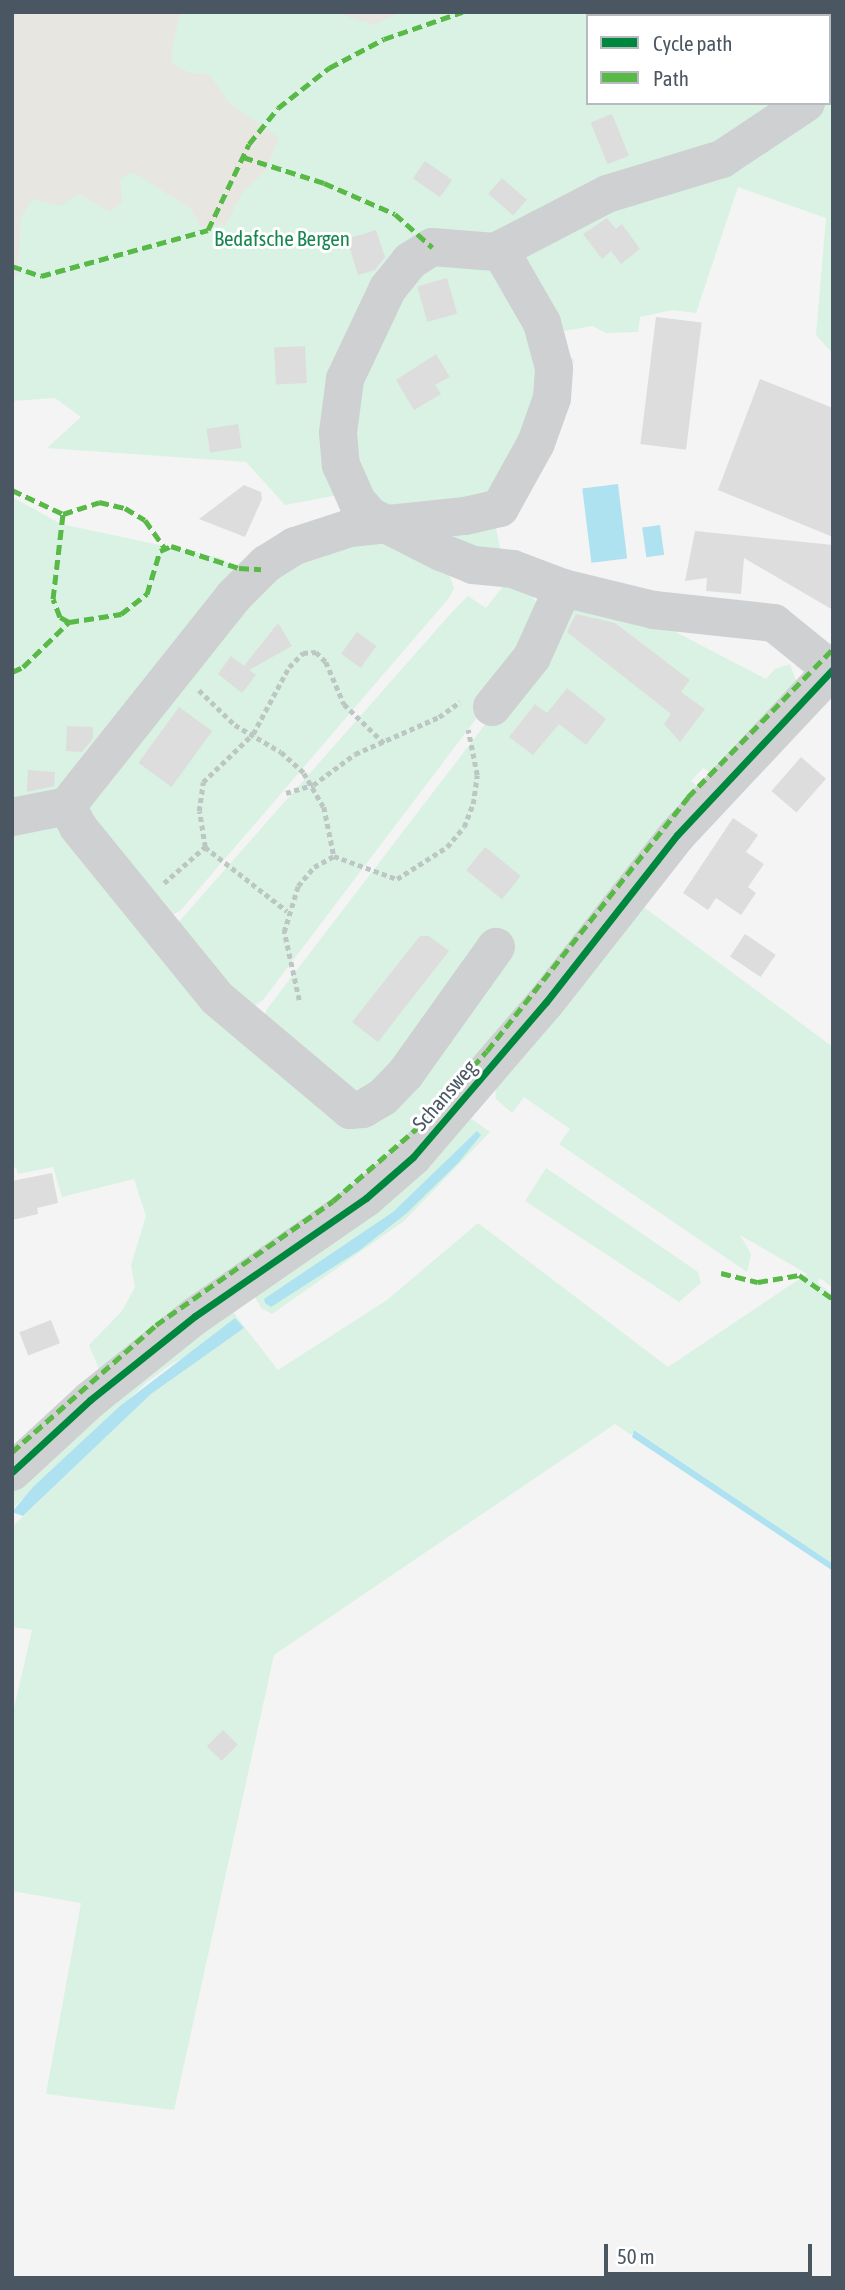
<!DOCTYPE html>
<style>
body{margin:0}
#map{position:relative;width:845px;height:2290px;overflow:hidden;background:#f4f4f4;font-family:"Asap Condensed",sans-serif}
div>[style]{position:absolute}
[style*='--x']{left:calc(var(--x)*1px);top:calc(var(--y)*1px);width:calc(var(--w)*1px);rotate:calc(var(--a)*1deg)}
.green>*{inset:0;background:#d9f2e3}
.sand>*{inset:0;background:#e7e6e1}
.water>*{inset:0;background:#aee2f0;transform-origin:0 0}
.building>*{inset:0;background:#ddddde;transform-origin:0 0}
.path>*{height:4.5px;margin-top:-2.25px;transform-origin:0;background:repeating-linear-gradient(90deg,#bcc7c4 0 5px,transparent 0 8.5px)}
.minor>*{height:38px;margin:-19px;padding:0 19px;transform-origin:19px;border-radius:19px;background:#ced0d2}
.quiet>*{height:5px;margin-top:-2.5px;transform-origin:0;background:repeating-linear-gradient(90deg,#58b947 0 10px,transparent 0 15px)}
.cycleway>*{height:7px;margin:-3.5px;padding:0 3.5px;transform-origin:3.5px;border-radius:3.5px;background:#00873e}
span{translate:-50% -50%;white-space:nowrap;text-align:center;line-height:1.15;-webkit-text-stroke:6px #fff;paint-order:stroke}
.park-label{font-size:21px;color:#17864f}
.street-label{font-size:21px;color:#4a5661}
.frame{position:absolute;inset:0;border:14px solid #4a5661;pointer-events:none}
.legend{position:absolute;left:586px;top:14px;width:245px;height:91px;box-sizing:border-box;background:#fff;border:2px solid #b7bbc0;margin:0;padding:9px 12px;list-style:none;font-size:21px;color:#4a5661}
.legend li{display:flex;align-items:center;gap:14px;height:35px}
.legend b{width:35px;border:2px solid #b7bbc0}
.scale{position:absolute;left:604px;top:2244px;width:208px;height:32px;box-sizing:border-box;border:4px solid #4a5661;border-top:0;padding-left:9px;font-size:21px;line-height:24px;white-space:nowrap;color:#4a5661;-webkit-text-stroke:5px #fff;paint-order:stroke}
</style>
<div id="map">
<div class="green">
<i style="clip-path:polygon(evenodd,12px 12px,833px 12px,833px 354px,816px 335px,826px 218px,738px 187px,696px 313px,672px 310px,640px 317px,638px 332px,606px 333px,592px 326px,564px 331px,568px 353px,575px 362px,562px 361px,551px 379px,488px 507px,411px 515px,338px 495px,285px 505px,246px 462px,47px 448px,81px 417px,55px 398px,12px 401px,12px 12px,588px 16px,829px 16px,829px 103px,588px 103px,588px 16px)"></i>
<i style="clip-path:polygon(12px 497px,61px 524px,221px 558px,236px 568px,71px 790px,12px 811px)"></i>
<i style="clip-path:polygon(450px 519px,495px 524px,502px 557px,456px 546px)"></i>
<i style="clip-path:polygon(386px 533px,449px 574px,454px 588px,449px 598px,180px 911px,167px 917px,81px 803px,267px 576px)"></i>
<i style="clip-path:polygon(511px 576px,543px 608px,526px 653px,263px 1000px,248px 1011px,176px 925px,453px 611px,468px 596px,486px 608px)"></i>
<i style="clip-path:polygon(575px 607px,643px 615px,766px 679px,775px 669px,790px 664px,799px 689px,717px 776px,703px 768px,691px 781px,703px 791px,380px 1173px,99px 1369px,89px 1345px,122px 1311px,135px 1287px,131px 1265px,146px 1216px,134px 1179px,62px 1197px,53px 1167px,18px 1174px,16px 1167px,12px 1169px,12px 824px,48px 816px,215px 1003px,366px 1101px,261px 1025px,267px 1009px)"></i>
<i style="clip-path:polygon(641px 905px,833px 1047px,833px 1288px,820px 1278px,818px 1283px,833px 1295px,833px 1564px,635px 1430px,631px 1435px,615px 1424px,274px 1655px,174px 2110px,46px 2094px,81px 1903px,12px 1891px,12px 1717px,32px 1630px,12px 1627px,12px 1527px,151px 1394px,244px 1327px,173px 1363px,147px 1382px,12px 1509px,12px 1487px,97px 1408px,233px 1312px,278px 1370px,387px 1300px,478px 1223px,668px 1367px,807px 1274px,740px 1235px,751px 1254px,747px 1272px,559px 1144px,570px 1129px,524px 1097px,512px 1113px,496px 1099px,495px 1083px)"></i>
<i style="clip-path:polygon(472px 1119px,490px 1132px,404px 1221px,272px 1314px,261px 1308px,255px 1297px,463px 1122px)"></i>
<i style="clip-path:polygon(546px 1168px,698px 1272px,701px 1283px,679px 1302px,525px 1201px)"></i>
</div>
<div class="sand">
<i style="clip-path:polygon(12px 12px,181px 12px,171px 52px,173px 64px,190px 73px,209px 74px,229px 103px,279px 138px,265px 171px,242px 193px,226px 225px,201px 227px,191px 209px,133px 172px,120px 179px,122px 202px,110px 212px,79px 194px,60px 206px,32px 199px,21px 217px,18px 274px,12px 281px)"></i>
<i style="clip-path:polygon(334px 12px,401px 12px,374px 25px)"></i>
</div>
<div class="water">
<i style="left:618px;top:484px;width:75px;height:36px;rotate:83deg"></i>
<i style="left:660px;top:525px;width:30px;height:18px;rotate:82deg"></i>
<i style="clip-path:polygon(477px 1131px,481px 1135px,458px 1163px,407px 1213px,360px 1250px,271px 1307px,265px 1303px,264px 1299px,393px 1212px)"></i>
<i style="clip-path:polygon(235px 1318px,244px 1328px,151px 1394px,23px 1516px,12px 1512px,34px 1486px,120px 1406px)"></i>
<i style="clip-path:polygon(634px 1430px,833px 1564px,833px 1571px,632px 1437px)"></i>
</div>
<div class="building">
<i style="left:612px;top:114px;width:45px;height:23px;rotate:68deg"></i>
<i style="left:425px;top:161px;width:33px;height:21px;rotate:35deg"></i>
<i style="left:502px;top:178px;width:33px;height:21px;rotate:41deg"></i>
<i style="clip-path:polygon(607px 218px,616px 229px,622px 224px,640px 249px,621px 264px,611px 251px,602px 259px,583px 234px)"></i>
<i style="clip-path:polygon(376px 230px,385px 257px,375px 270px,358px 275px,347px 239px)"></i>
<i style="left:447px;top:278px;width:37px;height:31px;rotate:74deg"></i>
<i style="left:656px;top:317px;width:46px;height:128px;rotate:7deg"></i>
<i style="left:305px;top:346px;width:37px;height:31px;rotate:87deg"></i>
<i style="clip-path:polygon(436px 354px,450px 377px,435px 385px,441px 394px,414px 410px,396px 380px)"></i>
<i style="clip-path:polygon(760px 379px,833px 408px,833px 537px,718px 490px)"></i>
<i style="left:238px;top:424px;width:24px;height:32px;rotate:81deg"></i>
<i style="clip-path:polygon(244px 485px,261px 492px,262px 499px,245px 537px,199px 519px)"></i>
<i style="clip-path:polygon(695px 531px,833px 545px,833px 610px,744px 558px,741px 594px,706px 591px,707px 578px,685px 581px)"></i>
<i style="clip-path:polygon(576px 614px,615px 623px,690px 680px,681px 692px,705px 709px,680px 742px,664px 724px,671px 714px,567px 632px)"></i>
<i style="clip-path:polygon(278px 623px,292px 646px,249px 670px,256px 675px,242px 693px,218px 674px,231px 656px,244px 666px)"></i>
<i style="left:357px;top:632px;width:24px;height:27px;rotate:36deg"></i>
<i style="clip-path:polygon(567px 688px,606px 719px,586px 745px,559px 724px,533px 755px,509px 737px,535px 704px,547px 713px)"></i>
<i style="left:179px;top:707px;width:41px;height:69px;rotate:36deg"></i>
<i style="clip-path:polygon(67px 726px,93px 727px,93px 738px,82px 752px,66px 751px)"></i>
<i style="left:801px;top:757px;width:33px;height:45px;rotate:41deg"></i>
<i style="clip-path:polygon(28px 770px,55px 772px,54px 786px,27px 792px)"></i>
<i style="clip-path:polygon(733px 818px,758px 835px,746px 852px,764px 864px,748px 887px,756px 893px,741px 915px,716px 898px,708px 910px,683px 893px)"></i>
<i style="left:485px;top:847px;width:46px;height:30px;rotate:39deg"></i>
<i style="left:745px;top:934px;width:37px;height:27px;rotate:34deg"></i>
<i style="clip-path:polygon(420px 936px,429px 936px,449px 951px,378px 1042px,352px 1022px)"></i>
<i style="clip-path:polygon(52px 1173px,58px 1203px,37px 1208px,38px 1214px,12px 1220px,12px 1181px)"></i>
<i style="left:51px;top:1320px;width:25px;height:34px;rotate:69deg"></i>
<i style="left:223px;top:1730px;width:21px;height:23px;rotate:45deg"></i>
</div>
<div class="path">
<i style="--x:199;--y:690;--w:50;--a:44.2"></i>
<i style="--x:235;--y:725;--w:53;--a:30.4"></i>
<i style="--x:281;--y:752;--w:31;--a:42"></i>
<i style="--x:304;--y:773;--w:39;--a:60"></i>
<i style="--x:324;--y:807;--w:50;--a:78.5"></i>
<i style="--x:286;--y:793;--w:28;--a:-17"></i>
<i style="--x:313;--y:785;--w:52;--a:-36.4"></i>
<i style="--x:355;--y:754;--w:92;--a:-23.8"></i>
<i style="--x:439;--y:717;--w:26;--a:-36"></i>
<i style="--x:205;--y:847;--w:104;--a:38"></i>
<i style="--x:164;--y:883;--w:55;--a:-41.3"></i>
<i style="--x:205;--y:847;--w:36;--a:-99"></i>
<i style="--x:199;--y:811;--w:29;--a:-82"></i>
<i style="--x:203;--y:782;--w:69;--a:-43.8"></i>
<i style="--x:253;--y:734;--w:76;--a:-61.8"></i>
<i style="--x:289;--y:667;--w:20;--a:-45"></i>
<i style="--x:303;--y:653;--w:13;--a:-4"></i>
<i style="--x:316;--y:652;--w:14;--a:45"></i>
<i style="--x:326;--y:662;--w:46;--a:66.8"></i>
<i style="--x:344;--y:704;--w:56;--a:44.3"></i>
<i style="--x:299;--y:1000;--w:70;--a:-102.4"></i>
<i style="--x:284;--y:932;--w:48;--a:-73.1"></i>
<i style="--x:298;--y:886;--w:25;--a:-50"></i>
<i style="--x:314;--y:867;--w:23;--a:-29"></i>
<i style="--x:334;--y:856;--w:67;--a:20.1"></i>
<i style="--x:397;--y:879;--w:59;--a:-32.6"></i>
<i style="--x:447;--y:847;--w:26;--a:-50"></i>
<i style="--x:464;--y:827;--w:25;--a:-69"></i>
<i style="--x:473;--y:804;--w:29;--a:-82"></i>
<i style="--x:477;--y:775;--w:46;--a:-101.3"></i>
</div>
<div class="minor">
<i style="--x:806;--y:103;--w:101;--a:146.3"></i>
<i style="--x:722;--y:159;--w:120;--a:163.1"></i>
<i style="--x:607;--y:194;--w:126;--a:152.6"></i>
<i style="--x:495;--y:252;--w:63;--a:-175.5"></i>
<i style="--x:432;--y:247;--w:26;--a:148"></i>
<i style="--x:410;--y:261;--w:35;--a:129"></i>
<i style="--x:388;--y:288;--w:101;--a:115.3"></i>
<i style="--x:345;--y:379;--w:54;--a:97.4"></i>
<i style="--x:338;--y:433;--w:32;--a:85"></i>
<i style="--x:341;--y:465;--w:39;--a:66"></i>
<i style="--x:357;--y:501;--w:20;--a:49"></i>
<i style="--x:370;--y:516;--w:80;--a:26.9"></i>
<i style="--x:441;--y:552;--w:35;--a:22"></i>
<i style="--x:473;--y:565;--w:40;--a:5.7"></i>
<i style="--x:513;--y:569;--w:53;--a:20.8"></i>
<i style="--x:563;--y:588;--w:94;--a:13.6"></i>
<i style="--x:654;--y:610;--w:121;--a:6.2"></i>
<i style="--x:774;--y:623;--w:75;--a:39"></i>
<i style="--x:492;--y:707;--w:64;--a:-51.3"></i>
<i style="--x:532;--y:657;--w:76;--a:-65.8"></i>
<i style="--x:67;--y:806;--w:24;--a:62"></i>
<i style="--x:78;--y:827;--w:220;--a:50.9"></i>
<i style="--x:217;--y:998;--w:174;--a:40.1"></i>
<i style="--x:350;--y:1110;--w:13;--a:-4"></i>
<i style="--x:363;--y:1109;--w:23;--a:-31"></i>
<i style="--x:383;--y:1097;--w:33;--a:-46"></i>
<i style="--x:406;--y:1073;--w:155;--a:-54.5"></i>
<i style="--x:12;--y:817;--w:56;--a:-11.3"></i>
<i style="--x:67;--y:806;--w:267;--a:-51.5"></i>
<i style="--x:233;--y:597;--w:47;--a:-45"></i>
<i style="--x:266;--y:564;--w:34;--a:-32"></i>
<i style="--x:295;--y:546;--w:58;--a:-18.1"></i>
<i style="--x:350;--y:528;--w:116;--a:-6"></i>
<i style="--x:465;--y:516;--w:36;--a:-13"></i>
<i style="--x:500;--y:508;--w:74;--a:-61"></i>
<i style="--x:536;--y:443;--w:48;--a:-70.4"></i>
<i style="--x:552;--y:398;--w:30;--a:-86"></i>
<i style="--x:554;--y:368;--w:47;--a:-104.9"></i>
<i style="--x:542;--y:323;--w:84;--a:-119.9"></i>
<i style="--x:12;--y:1472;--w:106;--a:-42.7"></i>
<i style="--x:90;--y:1400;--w:134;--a:-38.7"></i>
<i style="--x:195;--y:1316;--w:208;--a:-34.6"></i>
<i style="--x:366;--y:1198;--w:62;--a:-41.1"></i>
<i style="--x:413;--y:1157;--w:204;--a:-49.4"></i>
<i style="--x:546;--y:1002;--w:212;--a:-51.9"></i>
<i style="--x:677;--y:835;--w:228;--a:-46.8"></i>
</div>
<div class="quiet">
<i style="--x:243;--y:157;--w:85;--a:17.8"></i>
<i style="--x:324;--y:183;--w:77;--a:23.6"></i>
<i style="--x:395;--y:214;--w:50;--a:41.7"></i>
<i style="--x:12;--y:266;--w:31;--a:19"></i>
<i style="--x:41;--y:276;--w:173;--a:-15.4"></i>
<i style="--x:208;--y:230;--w:95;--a:-64.5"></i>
<i style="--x:249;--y:144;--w:46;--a:-51.1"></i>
<i style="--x:278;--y:108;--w:65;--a:-38.1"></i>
<i style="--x:329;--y:68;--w:62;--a:-27.8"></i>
<i style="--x:384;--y:39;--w:83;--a:-19.1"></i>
<i style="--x:12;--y:490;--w:56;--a:25.2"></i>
<i style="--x:69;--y:622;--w:10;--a:-151"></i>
<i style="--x:60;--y:617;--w:19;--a:-111"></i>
<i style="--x:53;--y:599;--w:86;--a:-83.3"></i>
<i style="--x:63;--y:514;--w:38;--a:-18"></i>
<i style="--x:99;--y:502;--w:27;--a:13"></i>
<i style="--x:125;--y:508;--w:23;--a:31"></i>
<i style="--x:145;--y:520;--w:35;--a:55"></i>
<i style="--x:12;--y:672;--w:12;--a:-24"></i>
<i style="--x:23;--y:667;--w:64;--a:-44.4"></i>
<i style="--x:69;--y:622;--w:53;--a:-8.7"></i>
<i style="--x:121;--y:614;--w:33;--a:-38"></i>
<i style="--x:147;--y:594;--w:45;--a:-73.2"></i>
<i style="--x:160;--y:551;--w:12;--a:-24"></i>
<i style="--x:171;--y:546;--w:71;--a:17.9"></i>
<i style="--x:239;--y:568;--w:22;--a:3"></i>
<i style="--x:721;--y:1273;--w:38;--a:14"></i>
<i style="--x:758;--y:1282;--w:42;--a:-9.7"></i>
<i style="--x:799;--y:1275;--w:42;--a:35.2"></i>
<i style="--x:12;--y:1452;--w:192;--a:-41.4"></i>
<i style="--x:156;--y:1325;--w:216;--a:-35"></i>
<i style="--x:333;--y:1201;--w:119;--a:-40.9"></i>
<i style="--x:423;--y:1123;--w:96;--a:-48.4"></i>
<i style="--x:487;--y:1051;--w:324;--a:-51.6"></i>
<i style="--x:688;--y:797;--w:207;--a:-45.6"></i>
</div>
<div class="cycleway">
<i style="--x:12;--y:1472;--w:106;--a:-42.7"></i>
<i style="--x:90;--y:1400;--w:134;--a:-38.7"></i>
<i style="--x:195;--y:1316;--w:208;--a:-34.6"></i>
<i style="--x:366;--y:1198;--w:62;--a:-41.1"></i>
<i style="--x:413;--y:1157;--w:204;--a:-49.4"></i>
<i style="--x:546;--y:1002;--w:212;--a:-51.9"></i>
<i style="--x:677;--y:835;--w:228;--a:-46.8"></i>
</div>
<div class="park-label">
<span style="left:282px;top:238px">Bedafsche Bergen</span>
</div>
<div class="street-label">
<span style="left:444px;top:1095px;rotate:-49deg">Schansweg</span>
</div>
<div class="frame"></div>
<ul class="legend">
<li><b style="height:9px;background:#00873e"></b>Cycle path</li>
<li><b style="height:9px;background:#58b947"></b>Path</li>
</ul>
<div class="scale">50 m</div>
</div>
